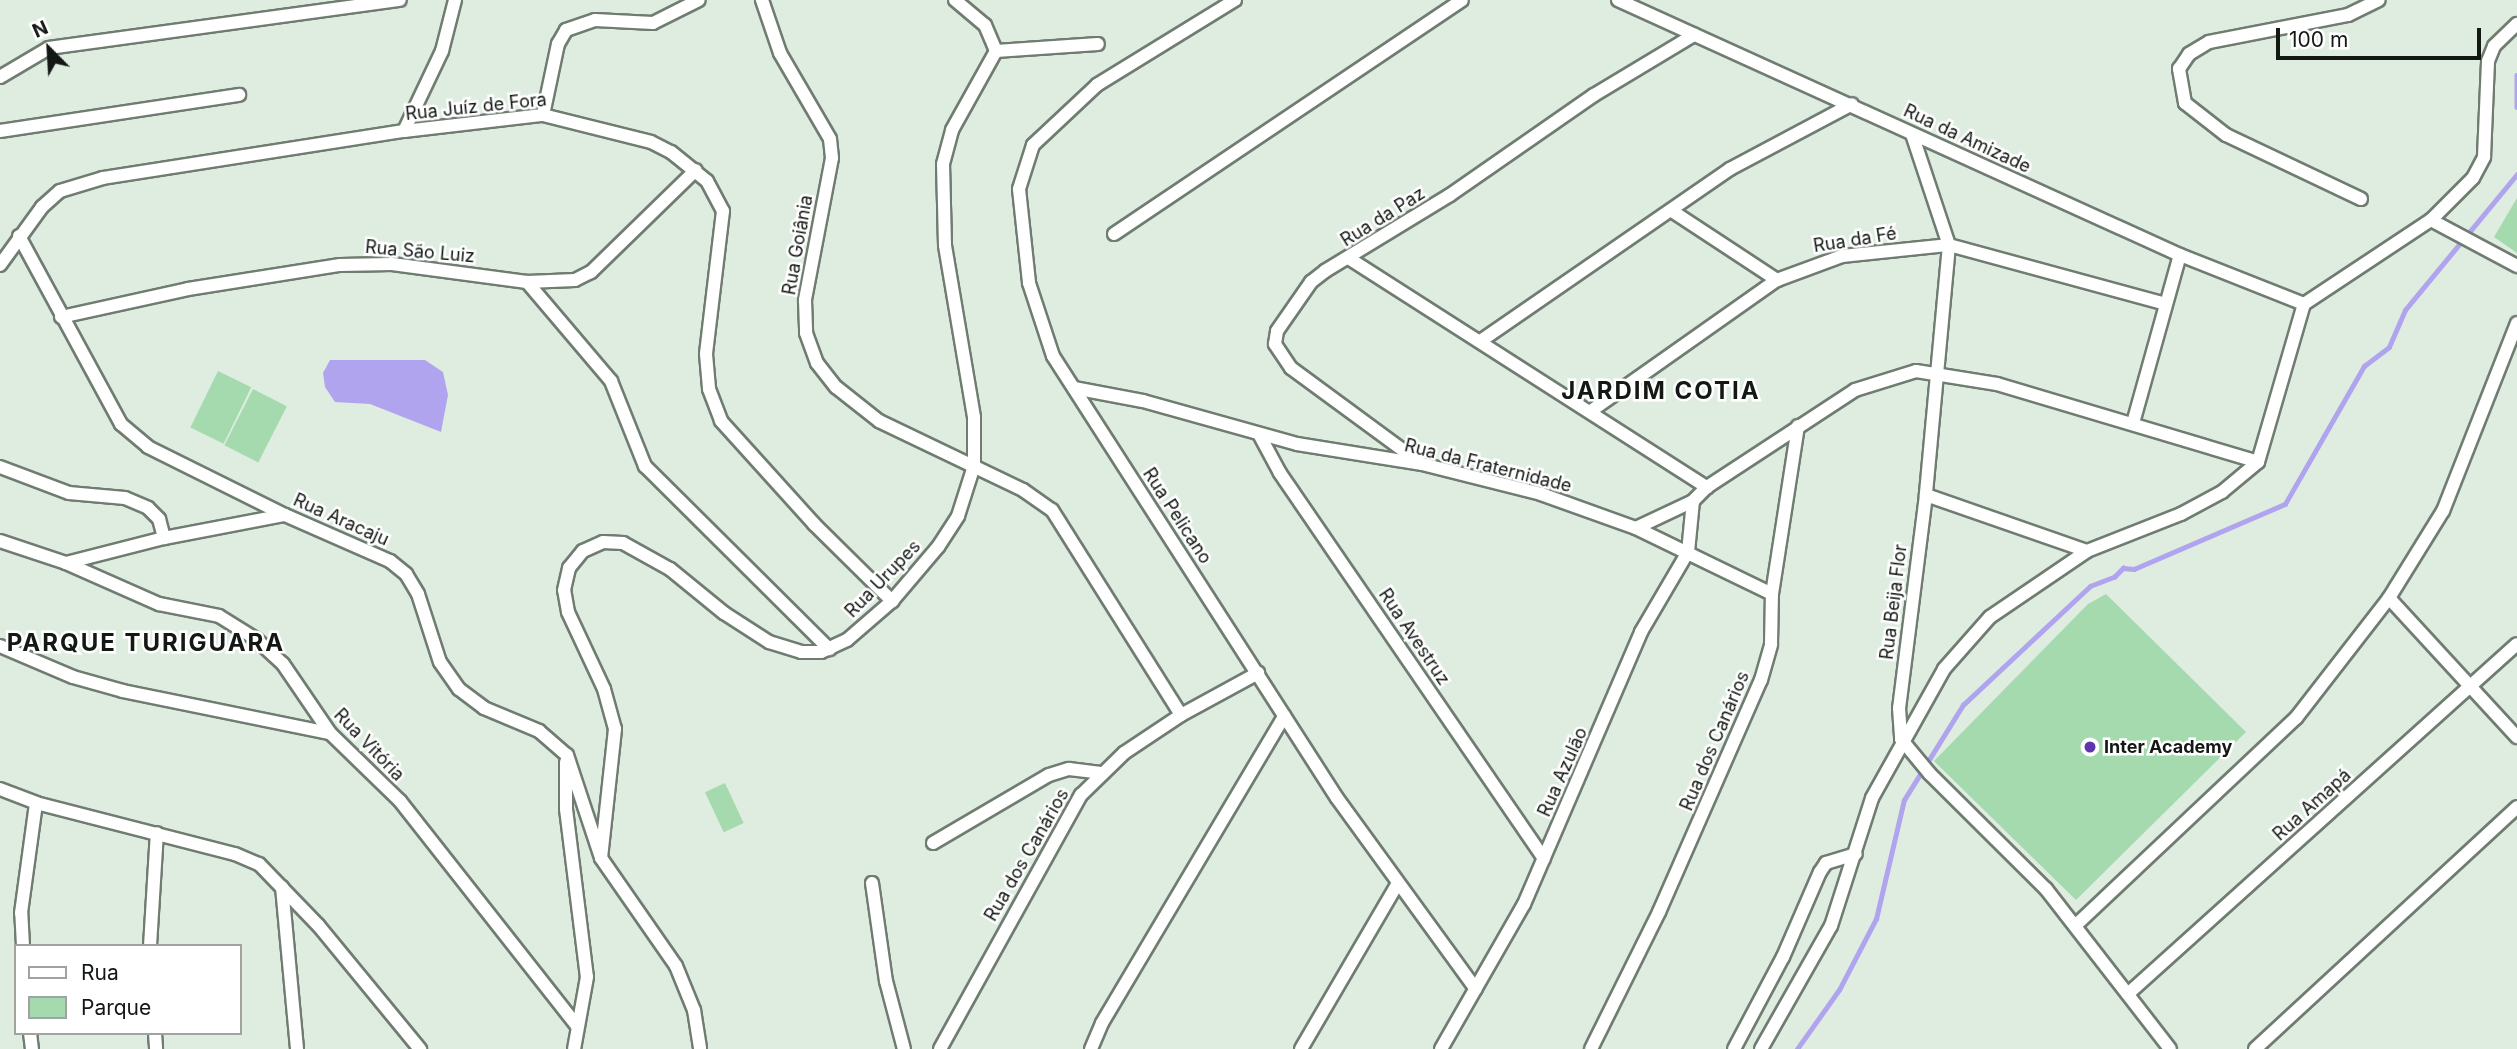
<!DOCTYPE html>
<meta charset="utf-8">
<style>
body{margin:0}
#map{position:relative;width:2517px;height:1049px;overflow:hidden;background:#dfede1;font-family:Inter,sans-serif}
div>[style]{position:absolute}
[style*='--x']{left:calc(var(--x)*1px);top:calc(var(--y)*1px);width:calc(var(--w)*1px);rotate:calc(var(--a)*1deg)}
.green>*{inset:0;background:#a5daae;transform-origin:0 0}
.water>*{inset:0;background:#b1a4ee}
.stream>*{height:4.5px;margin:-2.25px;padding:0 2.25px;transform-origin:2.25px;border-radius:2.25px;background:#b1a4ee}
.roads{filter:drop-shadow(2px 0 #707c72) drop-shadow(-2px 0 #707c72) drop-shadow(0 2px #707c72) drop-shadow(0 -2px #707c72)}
.minor>*{height:12px;margin:-6px;padding:0 6px;transform-origin:6px;border-radius:6px;background:#fff}
.dots>*{width:19px;height:19px;translate:-50% -50%;box-sizing:border-box;border:4px solid #fff;border-radius:50%}
span{translate:-50% -50%;white-space:nowrap;text-align:center;line-height:1.15;-webkit-text-stroke:5px #fff;paint-order:stroke}
.street-label{font-size:18px;color:#131814}
.poi-label{font-size:18px;color:#131814;font-weight:700}
.left{translate:0 -50%;text-align:left}
.district-label{font-size:24px;color:#131814;font-weight:700;letter-spacing:2px}
.legend{position:absolute;left:14px;top:944px;width:228px;height:91px;box-sizing:border-box;background:#fff;border:2px solid #a1a3a1;margin:0;padding:9px 12px;list-style:none;font-size:21px;color:#131814}
.legend li{display:flex;align-items:center;gap:14px;height:35px}
.legend b{width:35px;border:2px solid #a1a3a1}
.north{position:absolute;left:14px;top:14px;width:70px;height:70px;-webkit-text-stroke:5px #fff;paint-order:stroke;rotate:336deg;font-size:19px;font-weight:700;line-height:28px;text-align:center;color:#131814}
.north::after{content:'';display:block;margin:auto;width:24px;height:32px;background:#131814;clip-path:polygon(50% 0,100% 100%,50% 72%,0 100%)}
.scale{position:absolute;left:2276px;top:28px;width:205px;height:32px;box-sizing:border-box;border:4px solid #131814;border-top:0;padding-left:9px;font-size:21px;line-height:24px;white-space:nowrap;color:#131814;-webkit-text-stroke:5px #fff;paint-order:stroke}
</style>
<div id="map">
<div class="green">
<i style="clip-path:polygon(2517px 198px,2517px 253px,2494px 237px)"></i>
<i style="left:218px;top:371px;width:37px;height:63px;rotate:26deg"></i>
<i style="left:253px;top:389px;width:38px;height:63px;rotate:27deg"></i>
<i style="clip-path:polygon(2106px 594px,2246px 732px,2076px 900px,1934px 761px,2088px 604px)"></i>
<i style="left:725px;top:783px;width:44px;height:22px;rotate:65deg"></i>
</div>
<div class="water">
<i style="clip-path:polygon(330px 360px,425px 360px,443px 372px,448px 395px,441px 432px,370px 404px,335px 402px,325px 387px,323px 373px)"></i>
</div>
<div class="stream">
<i style="--x:2517;--y:75;--w:32;--a:90"></i>
<i style="--x:1797;--y:1049;--w:72;--a:-54.6"></i>
<i style="--x:1839;--y:990;--w:80;--a:-62.5"></i>
<i style="--x:1876;--y:919;--w:122;--a:-76.8"></i>
<i style="--x:1904;--y:800;--w:112;--a:-58.2"></i>
<i style="--x:1963;--y:705;--w:174;--a:-43.1"></i>
<i style="--x:2090;--y:586;--w:26;--a:-21"></i>
<i style="--x:2114;--y:577;--w:13;--a:-45"></i>
<i style="--x:2123;--y:568;--w:11;--a:5"></i>
<i style="--x:2134;--y:569;--w:164;--a:-23.3"></i>
<i style="--x:2285;--y:504;--w:159;--a:-60.2"></i>
<i style="--x:2364;--y:366;--w:31;--a:-37"></i>
<i style="--x:2389;--y:347;--w:40;--a:-66.6"></i>
<i style="--x:2405;--y:310;--w:176;--a:-50.5"></i>
</div>
<div class="roads">
<div class="minor">
<i style="--x:762;--y:0;--w:56;--a:71.2"></i>
<i style="--x:780;--y:53;--w:99;--a:59.8"></i>
<i style="--x:830;--y:139;--w:19;--a:84"></i>
<i style="--x:832;--y:158;--w:145;--a:100.8"></i>
<i style="--x:805;--y:300;--w:33;--a:88"></i>
<i style="--x:806;--y:333;--w:32;--a:70"></i>
<i style="--x:817;--y:363;--w:31;--a:52"></i>
<i style="--x:836;--y:387;--w:55;--a:38.3"></i>
<i style="--x:879;--y:421;--w:160;--a:25.6"></i>
<i style="--x:1023;--y:490;--w:35;--a:35"></i>
<i style="--x:1052;--y:510;--w:242;--a:57.8"></i>
<i style="--x:955;--y:0;--w:39;--a:40"></i>
<i style="--x:985;--y:25;--w:28;--a:67"></i>
<i style="--x:1235;--y:0;--w:162;--a:148.4"></i>
<i style="--x:1097;--y:85;--w:88;--a:136.8"></i>
<i style="--x:1033;--y:145;--w:46;--a:107.7"></i>
<i style="--x:1019;--y:189;--w:95;--a:83.9"></i>
<i style="--x:1029;--y:283;--w:77;--a:71.8"></i>
<i style="--x:1053;--y:356;--w:525;--a:57.28"></i>
<i style="--x:1337;--y:798;--w:236;--a:54"></i>
<i style="--x:1618;--y:0;--w:617;--a:24.41"></i>
<i style="--x:2180;--y:255;--w:133;--a:21.6"></i>
<i style="--x:996;--y:51;--w:102;--a:-3.9"></i>
<i style="--x:0;--y:77;--w:57;--a:-30.6"></i>
<i style="--x:49;--y:48;--w:354;--a:-7.8"></i>
<i style="--x:543;--y:115;--w:73;--a:-78.1"></i>
<i style="--x:558;--y:44;--w:16;--a:-60"></i>
<i style="--x:566;--y:30;--w:31;--a:-19"></i>
<i style="--x:595;--y:20;--w:58;--a:3"></i>
<i style="--x:653;--y:23;--w:51;--a:-26.6"></i>
<i style="--x:0;--y:131;--w:242;--a:-8.6"></i>
<i style="--x:404;--y:131;--w:89;--a:-64.6"></i>
<i style="--x:442;--y:51;--w:53;--a:-75.7"></i>
<i style="--x:1912;--y:134;--w:117;--a:71.6"></i>
<i style="--x:1949;--y:245;--w:251;--a:95.3"></i>
<i style="--x:1926;--y:495;--w:215;--a:97.2"></i>
<i style="--x:1899;--y:708;--w:31;--a:86"></i>
<i style="--x:1901;--y:739;--w:45;--a:50.4"></i>
<i style="--x:1930;--y:774;--w:163;--a:44.8"></i>
<i style="--x:2046;--y:889;--w:202;--a:52.2"></i>
<i style="--x:2361;--y:199;--w:149;--a:-154.6"></i>
<i style="--x:2226;--y:135;--w:52;--a:-142"></i>
<i style="--x:2185;--y:103;--w:35;--a:-100"></i>
<i style="--x:2179;--y:69;--w:18;--a:-56"></i>
<i style="--x:2189;--y:54;--w:23;--a:-31"></i>
<i style="--x:2209;--y:42;--w:142;--a:-11"></i>
<i style="--x:2348;--y:15;--w:34;--a:-26"></i>
<i style="--x:1672;--y:211;--w:126;--a:33.3"></i>
<i style="--x:2431;--y:220;--w:98;--a:28.1"></i>
<i style="--x:1114;--y:234;--w:419;--a:-33.9"></i>
<i style="--x:19;--y:236;--w:214;--a:61.5"></i>
<i style="--x:121;--y:424;--w:35;--a:40"></i>
<i style="--x:148;--y:447;--w:153;--a:26.4"></i>
<i style="--x:285;--y:515;--w:115;--a:23.7"></i>
<i style="--x:390;--y:561;--w:21;--a:39"></i>
<i style="--x:406;--y:574;--w:23;--a:59"></i>
<i style="--x:418;--y:594;--w:71;--a:72.1"></i>
<i style="--x:440;--y:662;--w:33;--a:55"></i>
<i style="--x:459;--y:689;--w:31;--a:37"></i>
<i style="--x:484;--y:708;--w:60;--a:22.7"></i>
<i style="--x:539;--y:731;--w:37;--a:41"></i>
<i style="--x:567;--y:755;--w:108;--a:71.7"></i>
<i style="--x:601;--y:858;--w:131;--a:55.2"></i>
<i style="--x:676;--y:966;--w:48;--a:67.8"></i>
<i style="--x:694;--y:1010;--w:39;--a:81"></i>
<i style="--x:1350;--y:259;--w:424;--a:32.6"></i>
<i style="--x:0;--y:265;--w:72;--a:-54.1"></i>
<i style="--x:42;--y:207;--w:24;--a:-42"></i>
<i style="--x:60;--y:191;--w:45;--a:-16.8"></i>
<i style="--x:103;--y:178;--w:305;--a:-8.9"></i>
<i style="--x:404;--y:131;--w:140;--a:-6.6"></i>
<i style="--x:543;--y:115;--w:111;--a:14"></i>
<i style="--x:651;--y:142;--w:22;--a:27"></i>
<i style="--x:671;--y:152;--w:46;--a:38.9"></i>
<i style="--x:707;--y:181;--w:34;--a:62"></i>
<i style="--x:723;--y:211;--w:144;--a:96.8"></i>
<i style="--x:706;--y:354;--w:35;--a:85"></i>
<i style="--x:709;--y:389;--w:34;--a:69"></i>
<i style="--x:721;--y:421;--w:139;--a:47.9"></i>
<i style="--x:814;--y:524;--w:110;--a:44.6"></i>
<i style="--x:527;--y:282;--w:130;--a:49.7"></i>
<i style="--x:611;--y:381;--w:92;--a:68.2"></i>
<i style="--x:645;--y:466;--w:260;--a:44.8"></i>
<i style="--x:61;--y:317;--w:130;--a:-12.4"></i>
<i style="--x:188;--y:289;--w:154;--a:-9"></i>
<i style="--x:340;--y:265;--w:52;--a:-1.1"></i>
<i style="--x:392;--y:264;--w:136;--a:7.6"></i>
<i style="--x:527;--y:282;--w:48;--a:-2.4"></i>
<i style="--x:575;--y:280;--w:18;--a:-27"></i>
<i style="--x:591;--y:272;--w:146;--a:-44.2"></i>
<i style="--x:1482;--y:340;--w:301;--a:-34.6"></i>
<i style="--x:1730;--y:169;--w:138;--a:-28"></i>
<i style="--x:1074;--y:388;--w:70;--a:10.7"></i>
<i style="--x:1143;--y:401;--w:160;--a:15.6"></i>
<i style="--x:1297;--y:444;--w:127;--a:9.1"></i>
<i style="--x:1422;--y:464;--w:123;--a:14.1"></i>
<i style="--x:1541;--y:494;--w:101;--a:19.7"></i>
<i style="--x:1636;--y:528;--w:63;--a:-25.3"></i>
<i style="--x:1693;--y:501;--w:20;--a:-45"></i>
<i style="--x:1707;--y:487;--w:177;--a:-33.2"></i>
<i style="--x:1855;--y:390;--w:64;--a:-17.3"></i>
<i style="--x:1916;--y:371;--w:82;--a:9.1"></i>
<i style="--x:1997;--y:384;--w:272;--a:16.6"></i>
<i style="--x:1591;--y:411;--w:228;--a:-35.2"></i>
<i style="--x:1777;--y:280;--w:69;--a:-20.3"></i>
<i style="--x:1842;--y:256;--w:108;--a:-5.9"></i>
<i style="--x:1949;--y:245;--w:221;--a:15.2"></i>
<i style="--x:2133;--y:423;--w:174;--a:-74.4"></i>
<i style="--x:1259;--y:434;--w:44;--a:61.7"></i>
<i style="--x:1280;--y:473;--w:467;--a:55.6"></i>
<i style="--x:1419;--y:462;--w:159;--a:-143.7"></i>
<i style="--x:1291;--y:368;--w:29;--a:-124"></i>
<i style="--x:1275;--y:344;--w:13;--a:-81"></i>
<i style="--x:1277;--y:331;--w:60;--a:-55.2"></i>
<i style="--x:1311;--y:282;--w:18;--a:-38"></i>
<i style="--x:1325;--y:271;--w:146;--a:-31.3"></i>
<i style="--x:1450;--y:195;--w:175;--a:-34.8"></i>
<i style="--x:1594;--y:95;--w:117;--a:-31"></i>
<i style="--x:0;--y:467;--w:74;--a:20.6"></i>
<i style="--x:69;--y:493;--w:56;--a:5.1"></i>
<i style="--x:125;--y:498;--w:25;--a:23"></i>
<i style="--x:148;--y:508;--w:16;--a:45"></i>
<i style="--x:159;--y:519;--w:20;--a:75"></i>
<i style="--x:1926;--y:495;--w:170;--a:19.2"></i>
<i style="--x:1636;--y:528;--w:151;--a:25.9"></i>
<i style="--x:0;--y:541;--w:70;--a:18.4"></i>
<i style="--x:66;--y:563;--w:102;--a:23.8"></i>
<i style="--x:159;--y:604;--w:61;--a:11.3"></i>
<i style="--x:219;--y:616;--w:44;--a:31.9"></i>
<i style="--x:256;--y:639;--w:37;--a:43"></i>
<i style="--x:283;--y:664;--w:83;--a:55.7"></i>
<i style="--x:330;--y:733;--w:98;--a:44.2"></i>
<i style="--x:400;--y:801;--w:286;--a:51.8"></i>
<i style="--x:66;--y:563;--w:101;--a:-14.3"></i>
<i style="--x:164;--y:538;--w:123;--a:-10.8"></i>
<i style="--x:2389;--y:598;--w:189;--a:47.4"></i>
<i style="--x:0;--y:646;--w:79;--a:23"></i>
<i style="--x:73;--y:677;--w:52;--a:15.6"></i>
<i style="--x:123;--y:691;--w:211;--a:11.5"></i>
<i style="--x:566;--y:762;--w:47;--a:90"></i>
<i style="--x:566;--y:809;--w:169;--a:82.9"></i>
<i style="--x:587;--y:977;--w:73;--a:100.2"></i>
<i style="--x:0;--y:789;--w:39;--a:21"></i>
<i style="--x:36;--y:803;--w:205;--a:14.4"></i>
<i style="--x:235;--y:854;--w:26;--a:23"></i>
<i style="--x:259;--y:864;--w:85;--a:46"></i>
<i style="--x:318;--y:925;--w:161;--a:50.6"></i>
<i style="--x:933;--y:843;--w:134;--a:-30.4"></i>
<i style="--x:1049;--y:775;--w:21;--a:-17"></i>
<i style="--x:1069;--y:769;--w:32;--a:7"></i>
<i style="--x:601;--y:858;--w:130;--a:-83.8"></i>
<i style="--x:615;--y:729;--w:41;--a:-105.4"></i>
<i style="--x:604;--y:689;--w:85;--a:-115.1"></i>
<i style="--x:568;--y:612;--w:22;--a:-100"></i>
<i style="--x:564;--y:590;--w:23;--a:-77"></i>
<i style="--x:569;--y:568;--w:22;--a:-51"></i>
<i style="--x:583;--y:551;--w:22;--a:-24"></i>
<i style="--x:603;--y:542;--w:20;--a:3"></i>
<i style="--x:623;--y:543;--w:54;--a:29"></i>
<i style="--x:670;--y:569;--w:70;--a:39.2"></i>
<i style="--x:724;--y:613;--w:54;--a:32.8"></i>
<i style="--x:769;--y:642;--w:34;--a:17"></i>
<i style="--x:801;--y:652;--w:20;--a:0"></i>
<i style="--x:821;--y:652;--w:29;--a:-25"></i>
<i style="--x:847;--y:640;--w:60;--a:-40.9"></i>
<i style="--x:892;--y:601;--w:71;--a:-49.6"></i>
<i style="--x:938;--y:547;--w:37;--a:-57"></i>
<i style="--x:958;--y:516;--w:52;--a:-72.3"></i>
<i style="--x:974;--y:466;--w:49;--a:-90"></i>
<i style="--x:974;--y:417;--w:174;--a:-99.6"></i>
<i style="--x:945;--y:245;--w:81;--a:-91.4"></i>
<i style="--x:943;--y:164;--w:35;--a:-75"></i>
<i style="--x:952;--y:130;--w:90;--a:-60.9"></i>
<i style="--x:872;--y:883;--w:99;--a:81.9"></i>
<i style="--x:886;--y:981;--w:70;--a:75.2"></i>
<i style="--x:282;--y:887;--w:163;--a:84.7"></i>
<i style="--x:2076;--y:925;--w:302;--a:-43.3"></i>
<i style="--x:2296;--y:718;--w:152;--a:-52.2"></i>
<i style="--x:2389;--y:598;--w:102;--a:-58.2"></i>
<i style="--x:2443;--y:511;--w:202;--a:-68.5"></i>
<i style="--x:23;--y:946;--w:33;--a:-93"></i>
<i style="--x:21;--y:913;--w:111;--a:-82.2"></i>
<i style="--x:150;--y:946;--w:113;--a:-86.5"></i>
<i style="--x:2130;--y:992;--w:520;--a:-41.96"></i>
<i style="--x:30;--y:1033;--w:16;--a:83"></i>
<i style="--x:155;--y:1033;--w:16;--a:86"></i>
<i style="--x:940;--y:1049;--w:291;--a:-61"></i>
<i style="--x:1081;--y:795;--w:60;--a:-44.3"></i>
<i style="--x:1124;--y:753;--w:69;--a:-33.7"></i>
<i style="--x:1181;--y:715;--w:88;--a:-28.6"></i>
<i style="--x:1091;--y:1049;--w:28;--a:-67"></i>
<i style="--x:1102;--y:1023;--w:357;--a:-59.3"></i>
<i style="--x:1301;--y:1049;--w:190;--a:-59.7"></i>
<i style="--x:1441;--y:1049;--w:167;--a:-60.2"></i>
<i style="--x:1524;--y:904;--w:296;--a:-66.7"></i>
<i style="--x:1641;--y:632;--w:93;--a:-59.6"></i>
<i style="--x:1688;--y:552;--w:51;--a:-84.4"></i>
<i style="--x:1591;--y:1049;--w:153;--a:-63.6"></i>
<i style="--x:1659;--y:912;--w:253;--a:-66.3"></i>
<i style="--x:1761;--y:680;--w:37;--a:-74"></i>
<i style="--x:1771;--y:644;--w:50;--a:-88.9"></i>
<i style="--x:1772;--y:594;--w:170;--a:-81.2"></i>
<i style="--x:1734;--y:1049;--w:104;--a:-62"></i>
<i style="--x:1783;--y:957;--w:93;--a:-66.5"></i>
<i style="--x:1820;--y:872;--w:11;--a:-56"></i>
<i style="--x:1826;--y:863;--w:31;--a:-17"></i>
<i style="--x:1761;--y:1049;--w:142;--a:-60.4"></i>
<i style="--x:1831;--y:926;--w:134;--a:-72.2"></i>
<i style="--x:1872;--y:798;--w:148;--a:-60.8"></i>
<i style="--x:1944;--y:669;--w:69;--a:-48.5"></i>
<i style="--x:1990;--y:617;--w:117;--a:-34.2"></i>
<i style="--x:2087;--y:551;--w:101;--a:-21.5"></i>
<i style="--x:2181;--y:514;--w:47;--a:-28.2"></i>
<i style="--x:2222;--y:492;--w:47;--a:-39.8"></i>
<i style="--x:2258;--y:462;--w:165;--a:-73.8"></i>
<i style="--x:2304;--y:304;--w:152;--a:-33.5"></i>
<i style="--x:2431;--y:220;--w:59;--a:-45"></i>
<i style="--x:2473;--y:178;--w:24;--a:-62"></i>
<i style="--x:2484;--y:157;--w:96;--a:-87.6"></i>
<i style="--x:2488;--y:61;--w:16;--a:-68"></i>
<i style="--x:2494;--y:46;--w:32;--a:-44"></i>
<i style="--x:2255;--y:1049;--w:357;--a:-42.7"></i>
</div>
</div>
<div class="dots">
<i style="left:2090px;top:747px;background:#5d37af"></i>
</div>
<div class="street-label">
<span style="left:476px;top:107px;rotate:-6deg">Rua Juíz de Fora</span>
<span style="left:1967px;top:139px;rotate:25deg">Rua da Amizade</span>
<span style="left:1383px;top:217px;rotate:-32deg">Rua da Paz</span>
<span style="left:1855px;top:240px;rotate:-9deg">Rua da Fé</span>
<span style="left:798px;top:245px;rotate:-80deg">Rua Goiânia</span>
<span style="left:420px;top:252px;rotate:5deg">Rua São Luiz</span>
<span style="left:1488px;top:466px;rotate:14deg">Rua da Fraternidade</span>
<span style="left:1177px;top:516px;rotate:57deg">Rua Pelicano</span>
<span style="left:341px;top:520px;rotate:24deg">Rua Aracaju</span>
<span style="left:883px;top:579px;rotate:-46deg">Rua Urupes</span>
<span style="left:1894px;top:602px;rotate:-83deg">Rua Beija Flor</span>
<span style="left:1414px;top:637px;rotate:56deg">Rua Avestruz</span>
<span style="left:1715px;top:741px;rotate:-67deg">Rua dos Canários</span>
<span style="left:369px;top:745px;rotate:46deg">Rua Vitória</span>
<span style="left:1563px;top:772px;rotate:-66deg">Rua Azulão</span>
<span style="left:2312px;top:805px;rotate:-42deg">Rua Amapá</span>
<span style="left:1027px;top:855px;rotate:-60deg">Rua dos Canários</span>
</div>
<div class="poi-label">
<span class="left" style="left:2104px;top:747px">Inter Academy</span>
</div>
<div class="district-label">
<span style="left:1661px;top:391px">JARDIM COTIA</span>
<span style="left:146px;top:643px">PARQUE TURIGUARA</span>
</div>
<ul class="legend">
<li><b style="height:9px;background:#fff"></b>Rua</li>
<li><b style="height:19px;background:#a5daae"></b>Parque</li>
</ul>
<div class="north">N</div>
<div class="scale">100 m</div>
</div>
